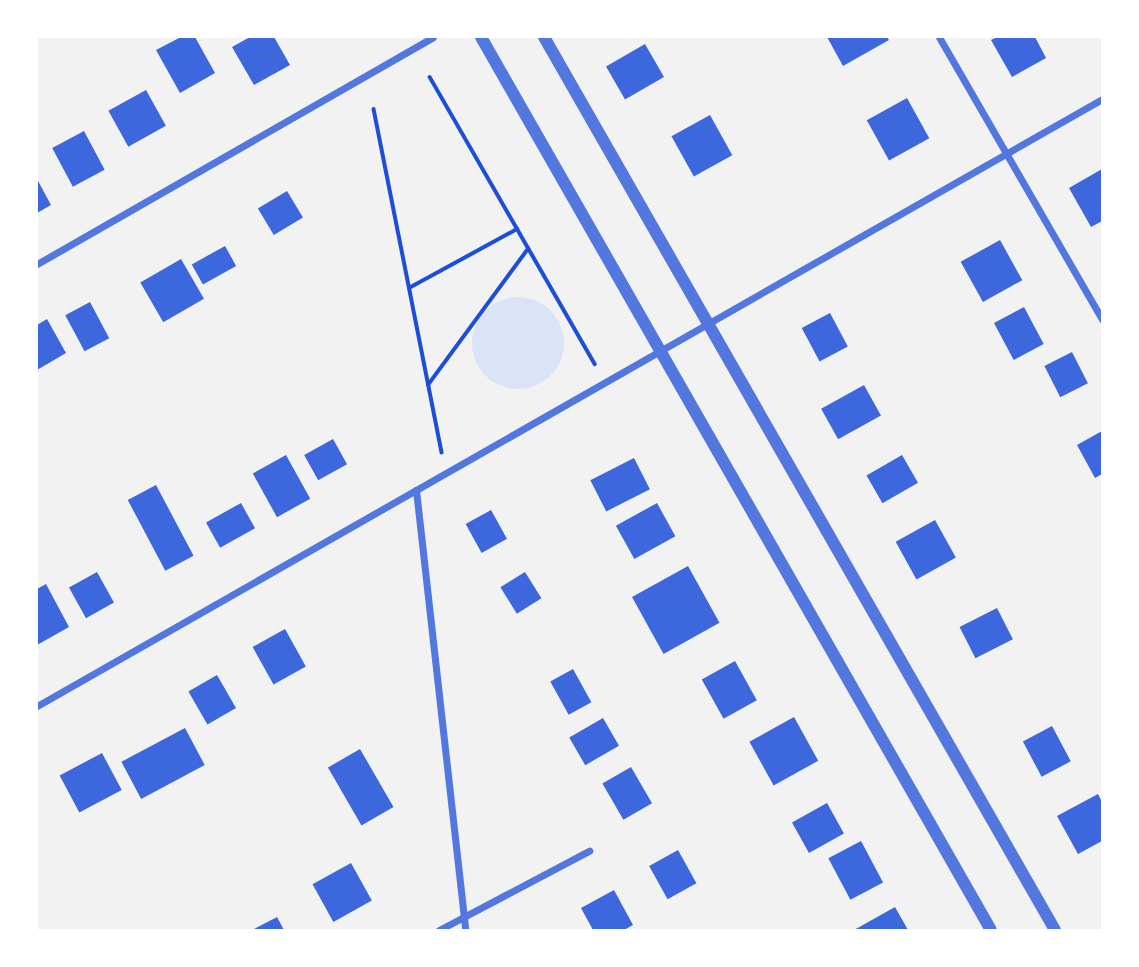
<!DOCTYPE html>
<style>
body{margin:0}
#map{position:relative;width:1139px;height:967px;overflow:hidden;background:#f2f2f2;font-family:"PT Serif",serif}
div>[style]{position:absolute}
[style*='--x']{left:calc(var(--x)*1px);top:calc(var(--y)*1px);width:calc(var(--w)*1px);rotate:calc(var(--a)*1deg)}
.green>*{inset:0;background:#dbe4f7}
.round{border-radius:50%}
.building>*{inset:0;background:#3d67dc;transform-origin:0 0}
.path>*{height:3.5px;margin:-1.75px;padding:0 1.75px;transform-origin:1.75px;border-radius:1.75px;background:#1d4ed8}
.minor>*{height:7px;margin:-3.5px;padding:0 3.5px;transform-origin:3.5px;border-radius:3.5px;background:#5277de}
.tertiary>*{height:12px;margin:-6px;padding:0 6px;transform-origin:6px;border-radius:6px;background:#5277de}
span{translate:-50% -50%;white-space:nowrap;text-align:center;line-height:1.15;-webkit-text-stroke:7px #fff;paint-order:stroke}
.frame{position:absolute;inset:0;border:38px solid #fff;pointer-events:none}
</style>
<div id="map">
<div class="green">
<i class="round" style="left:472px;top:297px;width:92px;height:92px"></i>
</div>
<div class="building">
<i style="clip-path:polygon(181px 37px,195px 37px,215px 73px,180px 93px,156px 50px)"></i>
<i style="clip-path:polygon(250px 37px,274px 37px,290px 65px,254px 85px,232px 47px)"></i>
<i style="clip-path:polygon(827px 37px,887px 37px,889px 40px,843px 66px)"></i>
<i style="clip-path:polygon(997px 37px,1035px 37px,1046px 58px,1012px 77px,991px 40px)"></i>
<i style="left:645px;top:44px;width:38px;height:45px;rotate:60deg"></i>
<i style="left:146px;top:90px;width:41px;height:43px;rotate:61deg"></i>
<i style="left:907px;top:98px;width:46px;height:46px;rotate:61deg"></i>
<i style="left:710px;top:115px;width:46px;height:44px;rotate:61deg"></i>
<i style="left:84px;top:131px;width:44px;height:36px;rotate:62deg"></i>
<i style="clip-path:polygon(1102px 169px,1102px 221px,1091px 227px,1069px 188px)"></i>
<i style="clip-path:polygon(37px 179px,51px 205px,37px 213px)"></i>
<i style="left:287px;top:191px;width:31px;height:34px;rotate:59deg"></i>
<i style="left:1000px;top:240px;width:46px;height:45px;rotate:61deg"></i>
<i style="left:225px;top:246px;width:23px;height:38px;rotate:61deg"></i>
<i style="left:181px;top:259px;width:46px;height:47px;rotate:60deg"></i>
<i style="left:90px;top:302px;width:41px;height:28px;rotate:62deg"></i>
<i style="left:1024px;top:307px;width:42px;height:34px;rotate:62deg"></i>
<i style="left:830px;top:313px;width:38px;height:32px;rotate:62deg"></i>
<i style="clip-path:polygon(47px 319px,66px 353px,37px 370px,37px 325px)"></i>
<i style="left:1072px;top:352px;width:35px;height:31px;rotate:63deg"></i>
<i style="left:864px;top:385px;width:35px;height:49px;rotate:61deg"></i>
<i style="clip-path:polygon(1102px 431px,1102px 474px,1095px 478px,1077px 445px)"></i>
<i style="left:333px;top:439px;width:29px;height:33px;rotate:61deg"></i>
<i style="left:286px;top:455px;width:50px;height:38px;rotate:61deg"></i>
<i style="left:902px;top:455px;width:32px;height:41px;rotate:60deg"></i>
<i style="left:634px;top:458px;width:35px;height:49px;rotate:63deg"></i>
<i style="left:156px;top:485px;width:80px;height:32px;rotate:62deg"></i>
<i style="left:241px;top:503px;width:29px;height:40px;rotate:61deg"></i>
<i style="left:657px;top:503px;width:38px;height:47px;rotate:61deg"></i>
<i style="left:491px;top:510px;width:33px;height:29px;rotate:61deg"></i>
<i style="left:935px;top:520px;width:43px;height:45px;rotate:61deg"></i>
<i style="left:688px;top:566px;width:65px;height:64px;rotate:61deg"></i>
<i style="left:97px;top:572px;width:35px;height:32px;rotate:61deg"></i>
<i style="left:525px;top:572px;width:31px;height:29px;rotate:58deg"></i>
<i style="clip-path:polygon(46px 584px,69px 627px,37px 645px,37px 589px)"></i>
<i style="left:997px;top:608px;width:35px;height:42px;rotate:63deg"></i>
<i style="left:285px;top:629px;width:43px;height:37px;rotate:61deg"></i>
<i style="left:735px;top:661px;width:45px;height:38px;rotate:61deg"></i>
<i style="left:573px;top:669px;width:38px;height:26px;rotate:61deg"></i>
<i style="left:217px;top:675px;width:38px;height:33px;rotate:60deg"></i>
<i style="left:794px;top:717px;width:50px;height:51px;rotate:61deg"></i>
<i style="left:603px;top:718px;width:32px;height:39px;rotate:60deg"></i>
<i style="left:1052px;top:726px;width:40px;height:33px;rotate:62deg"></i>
<i style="left:185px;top:728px;width:42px;height:72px;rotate:62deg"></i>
<i style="left:360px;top:749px;width:67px;height:37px;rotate:60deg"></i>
<i style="left:102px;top:753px;width:42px;height:48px;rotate:62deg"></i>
<i style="left:631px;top:767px;width:42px;height:33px;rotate:60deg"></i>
<i style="clip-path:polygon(1098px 794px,1102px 802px,1102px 841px,1078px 854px,1057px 816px)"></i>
<i style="left:827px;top:803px;width:35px;height:40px;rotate:61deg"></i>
<i style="left:861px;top:841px;width:47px;height:37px;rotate:62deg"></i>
<i style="left:678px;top:850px;width:38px;height:33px;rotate:61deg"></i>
<i style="left:351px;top:863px;width:43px;height:44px;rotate:61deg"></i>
<i style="clip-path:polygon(614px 890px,633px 925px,624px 930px,593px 930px,581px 908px)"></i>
<i style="clip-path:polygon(895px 907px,908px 930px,854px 930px)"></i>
<i style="clip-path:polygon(277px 917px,284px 930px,252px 930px)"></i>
</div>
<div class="path">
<i style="--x:430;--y:77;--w:331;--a:60.1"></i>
<i style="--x:374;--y:109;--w:350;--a:78.8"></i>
<i style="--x:409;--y:288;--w:123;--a:-28.6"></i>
<i style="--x:428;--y:385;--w:169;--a:-53.7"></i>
</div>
<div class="minor">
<i style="--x:939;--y:37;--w:326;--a:60"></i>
<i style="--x:37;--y:264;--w:456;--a:-29.8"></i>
<i style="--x:416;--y:490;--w:443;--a:83.6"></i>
<i style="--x:37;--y:706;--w:1226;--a:-29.68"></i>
<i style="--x:439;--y:930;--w:170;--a:-27.8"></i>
</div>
<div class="tertiary">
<i style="--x:481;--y:37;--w:1028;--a:60.27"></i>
<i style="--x:544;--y:37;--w:1029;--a:60.22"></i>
</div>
<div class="frame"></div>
</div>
